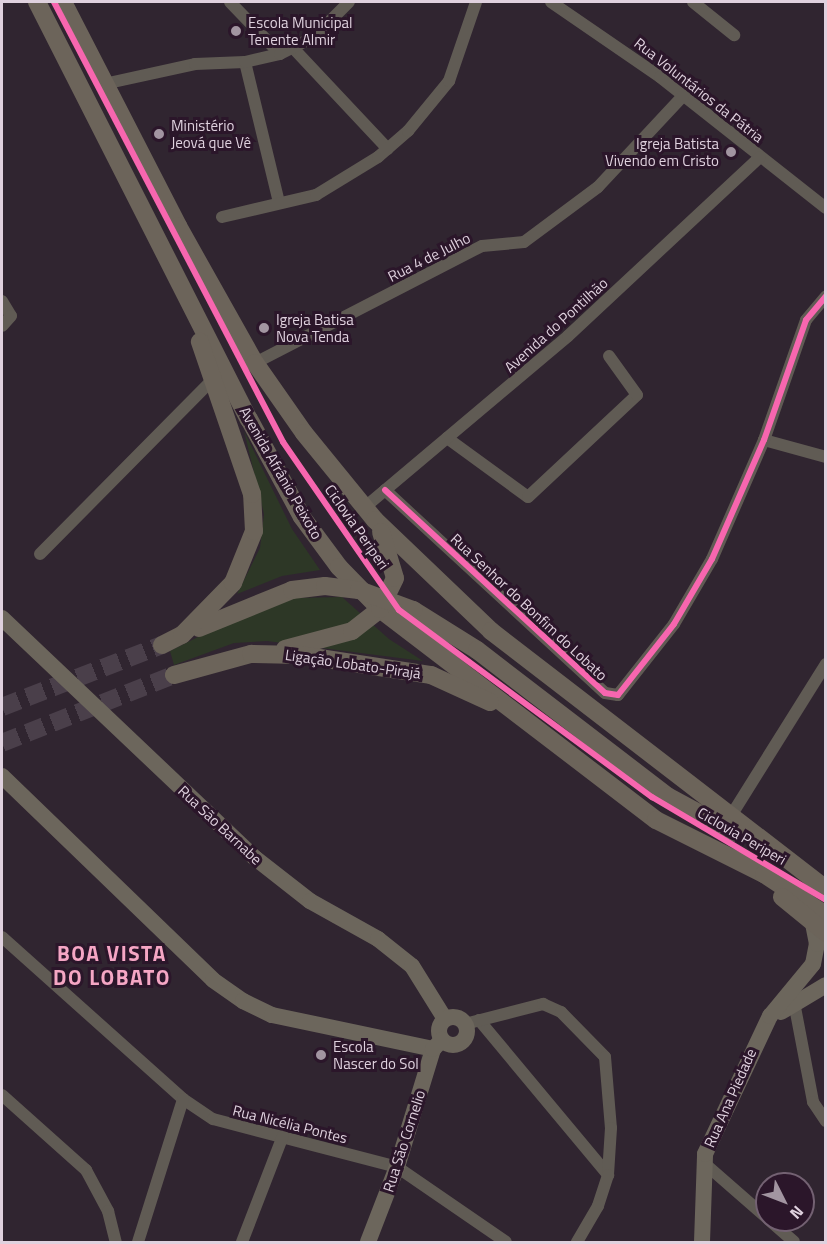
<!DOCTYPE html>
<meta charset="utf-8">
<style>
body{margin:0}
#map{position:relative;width:827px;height:1244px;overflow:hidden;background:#302530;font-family:"Titillium Web",sans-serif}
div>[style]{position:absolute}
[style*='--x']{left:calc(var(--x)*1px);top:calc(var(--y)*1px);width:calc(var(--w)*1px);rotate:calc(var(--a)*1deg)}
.green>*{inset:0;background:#2d3726}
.primary-tunnel>*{height:18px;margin-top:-9px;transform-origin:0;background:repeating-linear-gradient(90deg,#4a3f4a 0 18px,transparent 0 27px)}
.street>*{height:12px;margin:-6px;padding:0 6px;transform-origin:6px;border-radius:6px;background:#605b54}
.secondary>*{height:16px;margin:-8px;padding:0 8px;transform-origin:8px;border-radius:8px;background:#6c665c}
.secondary>.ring{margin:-8px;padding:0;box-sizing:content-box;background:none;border:16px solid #6c665c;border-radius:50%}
.primary>*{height:18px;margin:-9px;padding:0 9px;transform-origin:9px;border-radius:9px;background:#6c645a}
.primary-bridge>*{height:18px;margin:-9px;padding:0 9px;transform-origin:9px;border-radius:9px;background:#6c645a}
.cycleway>*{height:6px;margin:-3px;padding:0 3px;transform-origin:3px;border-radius:3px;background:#f766af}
.dots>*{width:16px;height:16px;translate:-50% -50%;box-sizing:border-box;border:3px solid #2b162a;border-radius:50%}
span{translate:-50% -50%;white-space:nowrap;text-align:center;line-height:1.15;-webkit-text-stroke:6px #2b162a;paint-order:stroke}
.poi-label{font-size:15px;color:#dfd1de}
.left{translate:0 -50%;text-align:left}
.right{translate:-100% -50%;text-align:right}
.street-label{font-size:15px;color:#dfd1de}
.district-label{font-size:21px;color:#f5a6c4;font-weight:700;letter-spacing:1.5px}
.frame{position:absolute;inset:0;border:3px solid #dfd1de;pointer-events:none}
.north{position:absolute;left:755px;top:1172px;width:60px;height:60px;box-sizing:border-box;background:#2b162a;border:2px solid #736172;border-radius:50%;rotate:132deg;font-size:16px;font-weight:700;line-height:24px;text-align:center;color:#dfd1de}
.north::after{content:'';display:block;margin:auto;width:21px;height:27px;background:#a295a1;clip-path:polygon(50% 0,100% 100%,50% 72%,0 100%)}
</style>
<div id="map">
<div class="green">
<i style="clip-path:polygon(244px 431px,292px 529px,320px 570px,282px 576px,237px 594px,260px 548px,264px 514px)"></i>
<i style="clip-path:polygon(342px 597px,389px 639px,423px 661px,267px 641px,234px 643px,174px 665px,170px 651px,210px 631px,293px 598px)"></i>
</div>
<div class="primary-tunnel">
<i style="--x:2;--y:707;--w:172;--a:-21.2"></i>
<i style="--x:2;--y:743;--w:185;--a:-21.6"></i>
</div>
<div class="street">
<i style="--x:230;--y:2;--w:72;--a:46.1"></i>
<i style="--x:551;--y:2;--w:132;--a:34.5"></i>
<i style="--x:660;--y:77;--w:211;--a:38.3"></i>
<i style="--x:693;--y:2;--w:53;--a:38.8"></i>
<i style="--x:294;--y:49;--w:137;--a:46.8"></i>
<i style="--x:245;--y:62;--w:145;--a:76.4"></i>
<i style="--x:104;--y:84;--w:93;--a:-12.4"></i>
<i style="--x:195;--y:64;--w:50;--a:-2.3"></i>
<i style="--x:245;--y:62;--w:36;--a:-13"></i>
<i style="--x:280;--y:54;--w:39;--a:-27"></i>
<i style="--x:315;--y:36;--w:48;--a:-45"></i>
<i style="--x:222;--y:217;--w:97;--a:-13.2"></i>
<i style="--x:316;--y:195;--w:73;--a:-31.5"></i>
<i style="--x:378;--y:157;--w:40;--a:-41"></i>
<i style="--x:408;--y:131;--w:65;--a:-50.6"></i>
<i style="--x:449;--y:81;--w:83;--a:-71.1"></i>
<i style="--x:2;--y:301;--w:17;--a:59"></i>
<i style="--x:11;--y:316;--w:13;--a:132"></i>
<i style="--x:255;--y:363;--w:255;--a:-27.3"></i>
<i style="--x:482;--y:246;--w:42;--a:-5.4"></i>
<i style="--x:524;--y:242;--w:92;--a:-36.6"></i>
<i style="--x:598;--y:187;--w:125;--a:-47"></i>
<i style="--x:447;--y:438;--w:100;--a:36.1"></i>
<i style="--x:528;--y:497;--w:149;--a:-43.1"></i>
<i style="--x:637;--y:395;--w:48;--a:-125.7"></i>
<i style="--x:764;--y:440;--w:64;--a:15.3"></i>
<i style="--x:385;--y:490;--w:299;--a:42.7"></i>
<i style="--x:605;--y:693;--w:13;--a:9"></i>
<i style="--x:618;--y:695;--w:90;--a:-51.7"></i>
<i style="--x:674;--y:624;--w:75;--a:-59.7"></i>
<i style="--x:712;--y:559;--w:130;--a:-66.4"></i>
<i style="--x:764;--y:440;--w:127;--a:-70.7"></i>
<i style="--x:806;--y:320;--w:31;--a:-50"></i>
<i style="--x:365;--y:507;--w:265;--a:-40.1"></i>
<i style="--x:568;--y:336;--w:262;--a:-43"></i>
<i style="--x:40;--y:554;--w:245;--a:-45.3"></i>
<i style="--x:729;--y:819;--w:183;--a:-58"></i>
<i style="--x:2;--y:937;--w:243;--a:41.8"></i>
<i style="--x:183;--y:1099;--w:36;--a:34"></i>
<i style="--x:213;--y:1119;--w:190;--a:14.6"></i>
<i style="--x:397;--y:1167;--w:132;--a:34.5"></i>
<i style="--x:794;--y:1002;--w:102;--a:79.2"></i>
<i style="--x:813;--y:1102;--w:23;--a:56"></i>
<i style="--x:479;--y:1020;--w:202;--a:50.2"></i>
<i style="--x:465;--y:1024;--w:81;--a:-14.4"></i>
<i style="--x:543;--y:1004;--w:20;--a:24"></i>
<i style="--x:561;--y:1012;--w:63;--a:45.6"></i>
<i style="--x:605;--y:1057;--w:71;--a:85.2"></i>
<i style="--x:611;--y:1128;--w:47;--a:93.7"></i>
<i style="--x:608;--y:1175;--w:33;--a:108"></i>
<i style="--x:598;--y:1206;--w:42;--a:120.3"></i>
<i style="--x:2;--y:1095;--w:113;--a:41.8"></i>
<i style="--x:86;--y:1170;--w:47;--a:61.8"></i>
<i style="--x:108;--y:1211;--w:32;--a:76"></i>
<i style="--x:704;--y:1163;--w:84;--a:41.1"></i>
<i style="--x:769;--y:1220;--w:33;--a:41"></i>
<i style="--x:138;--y:1242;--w:150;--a:-72.5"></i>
<i style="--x:242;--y:1242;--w:114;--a:-68.9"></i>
</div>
<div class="secondary">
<i style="--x:2;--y:618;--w:349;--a:43.5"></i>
<i style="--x:255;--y:858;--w:70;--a:38"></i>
<i style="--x:310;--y:901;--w:78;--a:29.2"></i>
<i style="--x:378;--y:939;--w:43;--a:38.5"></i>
<i style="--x:412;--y:966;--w:62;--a:58.1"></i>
<i style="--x:2;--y:776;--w:293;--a:44"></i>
<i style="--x:213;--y:980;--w:37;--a:35"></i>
<i style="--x:243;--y:1001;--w:32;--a:26"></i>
<i style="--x:272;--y:1015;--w:165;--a:11.9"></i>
<i style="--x:781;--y:1012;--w:52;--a:-31"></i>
<i class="ring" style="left:439px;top:1017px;width:12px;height:12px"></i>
<i style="--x:368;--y:1242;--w:80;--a:-68.9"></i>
<i style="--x:397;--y:1167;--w:123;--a:-73"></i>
<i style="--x:433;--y:1049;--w:13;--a:-45"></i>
<i style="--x:702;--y:1242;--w:88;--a:-88"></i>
<i style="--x:705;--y:1154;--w:153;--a:-64.8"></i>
<i style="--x:770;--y:1016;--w:67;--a:-50.4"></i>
<i style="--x:813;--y:964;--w:20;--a:-79"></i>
<i style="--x:817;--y:944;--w:20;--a:-101"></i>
</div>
<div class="primary">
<i style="--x:37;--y:2;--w:468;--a:63.1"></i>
<i style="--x:249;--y:419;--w:111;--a:61.6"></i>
<i style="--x:302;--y:517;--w:62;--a:53.5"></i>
<i style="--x:339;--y:567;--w:59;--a:45.7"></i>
<i style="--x:380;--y:609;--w:347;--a:37.4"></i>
<i style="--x:656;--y:820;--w:121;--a:26.6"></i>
<i style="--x:764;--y:874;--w:74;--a:33.5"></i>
<i style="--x:63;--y:2;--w:252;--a:62.8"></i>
<i style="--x:178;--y:226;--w:157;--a:60.7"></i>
<i style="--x:255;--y:363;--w:85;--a:55"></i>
<i style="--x:304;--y:433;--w:112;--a:50.8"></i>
<i style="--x:375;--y:520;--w:161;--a:43.7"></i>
<i style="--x:491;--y:631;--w:423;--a:37.6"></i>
<i style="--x:413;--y:610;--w:75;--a:32"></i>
<i style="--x:477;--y:650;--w:240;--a:37.5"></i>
<i style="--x:667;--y:796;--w:78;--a:28.2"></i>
<i style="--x:199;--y:628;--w:100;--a:-22.2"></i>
<i style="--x:162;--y:645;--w:22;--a:-27"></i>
<i style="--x:182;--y:635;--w:73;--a:-45.6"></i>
<i style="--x:233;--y:583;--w:56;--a:-68"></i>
<i style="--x:254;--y:531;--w:37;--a:-93"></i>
<i style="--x:252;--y:494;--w:161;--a:-108.9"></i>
<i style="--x:285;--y:649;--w:69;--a:-15"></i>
<i style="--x:352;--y:631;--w:36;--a:-38"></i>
<i style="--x:380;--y:609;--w:34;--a:-64"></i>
<i style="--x:395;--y:578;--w:48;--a:-106.9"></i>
<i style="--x:174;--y:675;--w:80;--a:-15.3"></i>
<i style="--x:251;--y:654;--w:49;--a:1.2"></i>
<i style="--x:300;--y:655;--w:133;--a:8.7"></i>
<i style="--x:431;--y:675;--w:65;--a:24.6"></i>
<i style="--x:782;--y:897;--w:57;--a:39.3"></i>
</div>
<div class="primary-bridge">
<i style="--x:292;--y:590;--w:33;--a:-7"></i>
<i style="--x:325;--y:586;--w:34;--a:7"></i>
<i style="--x:359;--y:590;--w:58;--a:20.3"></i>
</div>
<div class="cycleway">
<i style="--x:54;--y:2;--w:496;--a:62.5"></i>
<i style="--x:283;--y:442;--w:204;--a:55.4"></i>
<i style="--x:399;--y:610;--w:315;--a:36.5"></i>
<i style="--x:652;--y:797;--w:202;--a:30.6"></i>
<i style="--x:385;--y:490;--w:299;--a:42.7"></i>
<i style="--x:605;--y:693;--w:13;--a:9"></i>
<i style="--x:618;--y:695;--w:90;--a:-51.7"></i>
<i style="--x:674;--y:624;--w:75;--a:-59.7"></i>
<i style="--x:712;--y:559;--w:130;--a:-66.4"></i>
<i style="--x:764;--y:440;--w:127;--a:-70.7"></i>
<i style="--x:806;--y:320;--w:31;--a:-50"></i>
</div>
<div class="dots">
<i style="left:236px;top:31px;background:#a295a1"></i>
<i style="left:159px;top:134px;background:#a295a1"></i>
<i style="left:731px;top:152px;background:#a295a1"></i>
<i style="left:264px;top:328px;background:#a295a1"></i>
<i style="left:321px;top:1055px;background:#a295a1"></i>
</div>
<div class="poi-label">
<span class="left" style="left:248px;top:31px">Escola Municipal<br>Tenente Almir</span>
<span class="left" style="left:171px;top:134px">Ministério<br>Jeová que Vê</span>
<span class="right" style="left:719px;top:152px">Igreja Batista<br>Vivendo em Cristo</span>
<span class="left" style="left:276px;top:328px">Igreja Batisa<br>Nova Tenda</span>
<span class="left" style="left:333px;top:1055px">Escola<br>Nascer do Sol</span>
</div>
<div class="street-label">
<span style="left:699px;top:90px;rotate:38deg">Rua Voluntários da Pátria</span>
<span style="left:429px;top:257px;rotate:-27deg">Rua 4 de Julho</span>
<span style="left:556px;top:325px;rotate:-42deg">Avenida do Pontilhão</span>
<span style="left:281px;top:473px;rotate:60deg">Avenida Afrânio Peixoto</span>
<span style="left:357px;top:527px;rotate:55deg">Ciclovia Periperi</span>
<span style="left:529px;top:607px;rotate:43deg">Rua Senhor do Bonfim do Lobato</span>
<span style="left:353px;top:664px;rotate:8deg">Ligação Lobato-Pirajá</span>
<span style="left:220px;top:825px;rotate:43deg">Rua São Barnabe</span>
<span style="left:742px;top:836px;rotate:30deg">Ciclovia Periperi</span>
<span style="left:730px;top:1098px;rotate:-66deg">Rua Ana Piedade</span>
<span style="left:290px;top:1124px;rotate:14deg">Rua Nicélia Pontes</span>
<span style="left:404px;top:1141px;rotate:-72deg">Rua São Cornelio</span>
</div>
<div class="district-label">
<span style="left:112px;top:965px">BOA VISTA<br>DO LOBATO</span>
</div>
<div class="frame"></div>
<div class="north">N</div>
</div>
